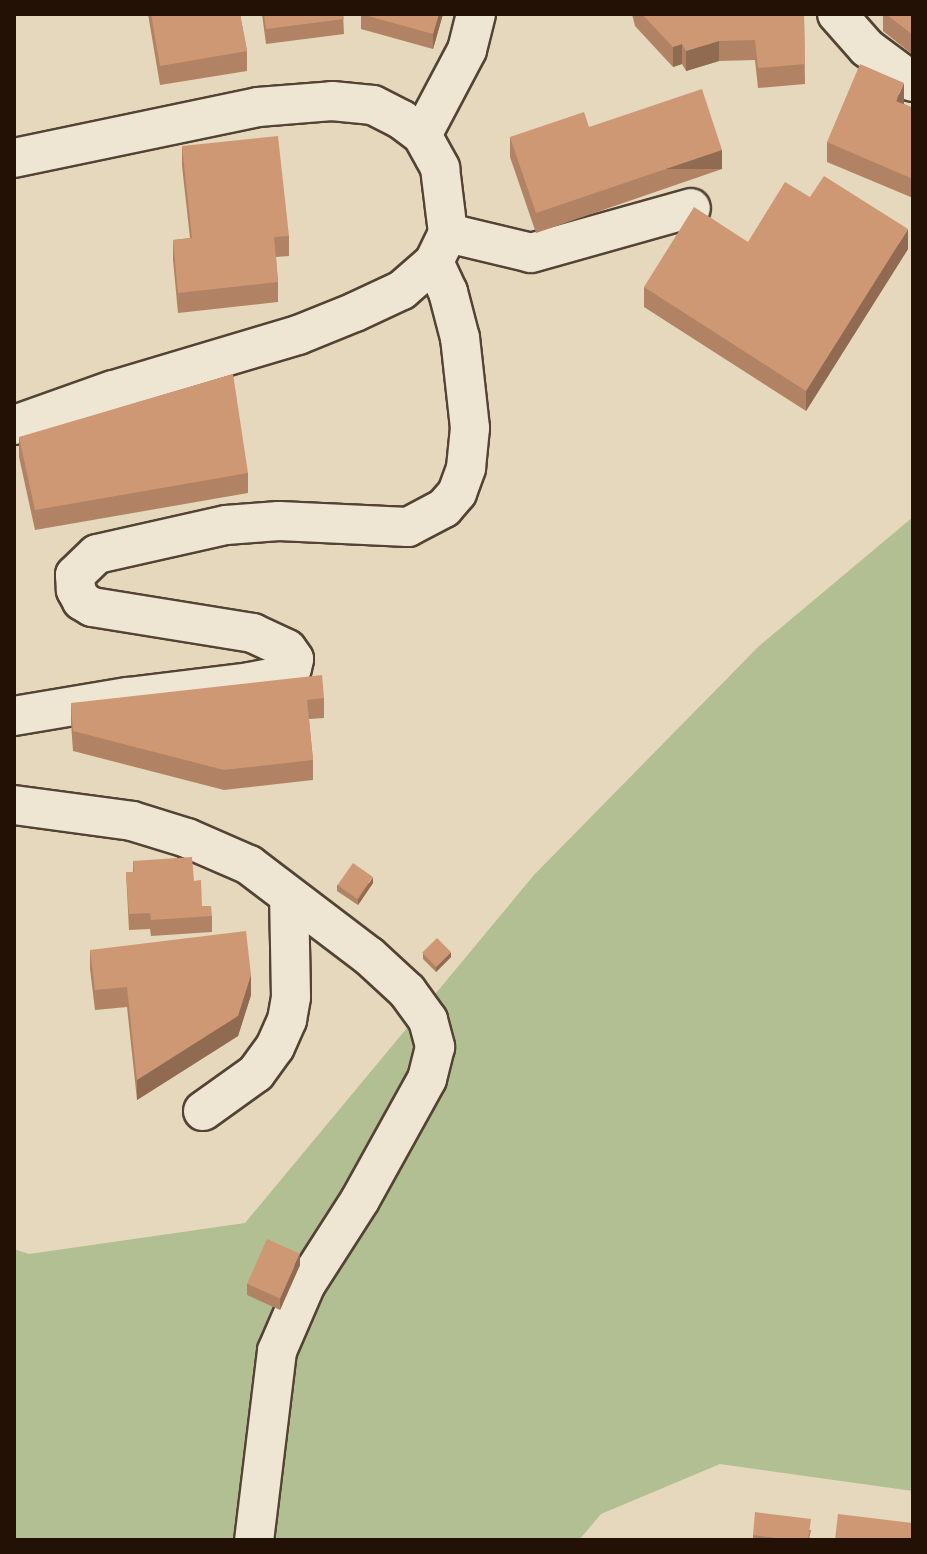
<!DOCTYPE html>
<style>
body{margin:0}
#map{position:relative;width:927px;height:1554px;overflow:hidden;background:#e5d8bc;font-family:"Libre Bodoni",serif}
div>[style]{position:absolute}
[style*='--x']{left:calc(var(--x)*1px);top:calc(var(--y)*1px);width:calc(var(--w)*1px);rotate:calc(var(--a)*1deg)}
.green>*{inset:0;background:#b2bf92}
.roads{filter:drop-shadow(2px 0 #544334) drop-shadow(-2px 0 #544334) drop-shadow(0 2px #544334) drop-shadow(0 -2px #544334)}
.minor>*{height:38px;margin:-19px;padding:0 19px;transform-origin:19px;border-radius:19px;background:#eee6d3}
.wall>*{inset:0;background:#b18364}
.shaded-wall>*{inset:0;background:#906a51;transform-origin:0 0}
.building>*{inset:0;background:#ce9874;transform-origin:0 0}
span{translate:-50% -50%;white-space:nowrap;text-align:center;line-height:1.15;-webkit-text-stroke:6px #eee6d3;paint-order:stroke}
.frame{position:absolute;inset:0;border:16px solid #241106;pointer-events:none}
</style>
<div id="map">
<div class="green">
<i style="clip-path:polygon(913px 517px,913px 1491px,720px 1464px,601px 1514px,579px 1540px,14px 1540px,14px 1249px,29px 1254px,245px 1223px,534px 875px,759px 646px)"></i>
</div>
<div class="roads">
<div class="minor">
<i style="--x:837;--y:14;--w:45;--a:48.6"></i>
<i style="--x:867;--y:48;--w:57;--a:36.5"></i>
<i style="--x:422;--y:135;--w:96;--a:-62.1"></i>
<i style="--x:467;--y:50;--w:37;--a:-76"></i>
<i style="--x:14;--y:158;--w:249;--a:-11.8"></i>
<i style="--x:258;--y:107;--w:74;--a:-4.6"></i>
<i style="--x:332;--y:101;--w:41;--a:5.6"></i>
<i style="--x:373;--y:105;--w:33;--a:27"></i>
<i style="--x:402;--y:120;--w:25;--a:37"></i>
<i style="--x:422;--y:135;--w:38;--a:61"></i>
<i style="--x:440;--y:168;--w:65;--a:83"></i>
<i style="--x:448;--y:233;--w:32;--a:116"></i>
<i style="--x:434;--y:262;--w:43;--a:138.8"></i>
<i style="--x:402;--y:290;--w:52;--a:154.9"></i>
<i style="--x:355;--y:312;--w:61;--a:158"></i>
<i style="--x:298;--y:335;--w:193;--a:163.4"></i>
<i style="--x:113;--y:390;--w:105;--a:160.5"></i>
<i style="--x:448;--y:233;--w:85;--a:13.5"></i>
<i style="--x:531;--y:253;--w:166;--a:-15.7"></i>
<i style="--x:14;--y:716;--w:116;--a:-9.5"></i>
<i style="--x:128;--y:697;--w:123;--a:-7"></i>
<i style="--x:250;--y:682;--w:25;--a:-11"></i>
<i style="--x:275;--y:677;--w:19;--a:-28"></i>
<i style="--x:292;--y:668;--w:9;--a:-77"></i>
<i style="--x:294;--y:659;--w:12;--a:-125"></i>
<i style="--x:287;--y:649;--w:38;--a:-155"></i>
<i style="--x:253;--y:633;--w:163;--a:-170.8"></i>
<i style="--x:92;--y:607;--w:12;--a:-149"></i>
<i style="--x:82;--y:601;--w:13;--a:-119"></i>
<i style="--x:76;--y:590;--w:15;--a:-94"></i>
<i style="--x:75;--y:575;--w:30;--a:-44"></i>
<i style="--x:97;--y:554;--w:132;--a:-12.7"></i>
<i style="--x:226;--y:525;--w:53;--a:-4.3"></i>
<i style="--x:279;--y:521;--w:129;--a:2.7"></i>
<i style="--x:408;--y:527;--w:41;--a:-27.8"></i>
<i style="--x:444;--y:508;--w:20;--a:-49"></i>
<i style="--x:457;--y:493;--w:27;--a:-70"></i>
<i style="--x:466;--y:468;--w:40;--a:-84.3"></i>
<i style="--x:470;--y:428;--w:91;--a:-96.3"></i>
<i style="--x:460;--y:338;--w:48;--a:-104.6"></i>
<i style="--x:448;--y:292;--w:33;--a:-115"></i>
<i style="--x:14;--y:805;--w:119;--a:7.7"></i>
<i style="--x:132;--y:821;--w:58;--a:17.2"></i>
<i style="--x:187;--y:838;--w:68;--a:23.5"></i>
<i style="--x:249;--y:865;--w:151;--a:37.2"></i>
<i style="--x:369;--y:956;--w:52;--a:42.6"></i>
<i style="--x:407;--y:991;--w:36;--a:54"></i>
<i style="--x:428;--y:1020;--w:28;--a:75"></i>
<i style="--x:435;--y:1047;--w:33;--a:104"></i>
<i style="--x:427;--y:1079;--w:138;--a:119"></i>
<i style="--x:360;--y:1200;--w:100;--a:122.7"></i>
<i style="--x:306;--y:1284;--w:73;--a:113.4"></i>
<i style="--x:277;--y:1351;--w:190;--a:96.9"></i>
<i style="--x:203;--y:1111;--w:65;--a:-35.6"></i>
<i style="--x:256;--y:1073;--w:32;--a:-54"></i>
<i style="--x:275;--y:1047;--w:30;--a:-66"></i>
<i style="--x:287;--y:1020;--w:23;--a:-80"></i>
<i style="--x:291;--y:997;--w:100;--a:-91.1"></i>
</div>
</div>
<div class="wall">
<i style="clip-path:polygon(148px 14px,240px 14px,247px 51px,247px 71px,160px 85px)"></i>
<i style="clip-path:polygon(262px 14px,343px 14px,344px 34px,266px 44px)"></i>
<i style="clip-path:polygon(361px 14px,443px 14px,433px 49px,361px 29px)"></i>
<i style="clip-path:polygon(632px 14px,804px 14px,805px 84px,758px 88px,755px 60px,719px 61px,686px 71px,682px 64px,673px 67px,635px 26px)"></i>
<i style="clip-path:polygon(883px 14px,913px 14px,913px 55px,883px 31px)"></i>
<i style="clip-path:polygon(904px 103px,904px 104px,913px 108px,913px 198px,827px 162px,827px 142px)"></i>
<i style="clip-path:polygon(589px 127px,722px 169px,536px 233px,510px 157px,510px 137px)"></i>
<i style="clip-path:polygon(182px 146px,289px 236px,289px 256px,276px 257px,278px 282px,278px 302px,178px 313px,173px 260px,173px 240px,190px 238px,182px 166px)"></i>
<i style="clip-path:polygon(810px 197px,908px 249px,806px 411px,644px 307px,644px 287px,748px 242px)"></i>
<i style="clip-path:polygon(19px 437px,248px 473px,248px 493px,35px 530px,19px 457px)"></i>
<i style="clip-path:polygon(324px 698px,324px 718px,309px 719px,313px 760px,313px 780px,224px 790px,73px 751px,71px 723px,71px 703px)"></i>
<i style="clip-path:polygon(133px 861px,194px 881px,202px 906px,212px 916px,212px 932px,151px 936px,150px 929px,129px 930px,126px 872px,133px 872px)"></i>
<i style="clip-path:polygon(373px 883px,358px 905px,337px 891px,337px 885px)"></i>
<i style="clip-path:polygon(90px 950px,251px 995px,238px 1036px,137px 1100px,127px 1007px,95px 1010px,90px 969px)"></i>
<i style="clip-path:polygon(423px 953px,451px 957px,436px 972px,423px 959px)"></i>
<i style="clip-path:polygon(300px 1265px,280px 1310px,247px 1295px,247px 1284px)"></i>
<i style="clip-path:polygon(811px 1530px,809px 1540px,753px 1540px,753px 1535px)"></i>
</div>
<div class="shaded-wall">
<i style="clip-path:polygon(439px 14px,443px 14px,433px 49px,433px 34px)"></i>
<i style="clip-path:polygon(719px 41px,719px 61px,686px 71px,686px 51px)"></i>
<i style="clip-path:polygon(682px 44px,682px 64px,673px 67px,673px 47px)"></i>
<i style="clip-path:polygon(904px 83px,904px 103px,896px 121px,896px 101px)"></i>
<i style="left:722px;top:150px;width:19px;height:196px;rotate:90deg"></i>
<i style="clip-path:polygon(908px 229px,908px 249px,806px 411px,806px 391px)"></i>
<i style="clip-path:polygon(373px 877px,373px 883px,358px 905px,358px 900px)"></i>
<i style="clip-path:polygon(451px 952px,451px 957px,436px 972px,436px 967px)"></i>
<i style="clip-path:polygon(251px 975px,251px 995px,238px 1036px,137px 1100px,137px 1080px)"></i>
<i style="clip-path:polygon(300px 1254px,300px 1265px,280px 1310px,280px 1299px)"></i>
</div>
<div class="building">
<i style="clip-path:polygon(151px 14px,240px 14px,247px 51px,160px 66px)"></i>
<i style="clip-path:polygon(264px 14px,343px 14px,344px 19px,266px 29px)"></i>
<i style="clip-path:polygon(361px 14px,439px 14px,433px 34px)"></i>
<i style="clip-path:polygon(642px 14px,804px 14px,805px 64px,758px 68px,755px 40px,719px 41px,686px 51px,682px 44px,673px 47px)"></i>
<i style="clip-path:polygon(886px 14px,913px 14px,913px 35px)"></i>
<i style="clip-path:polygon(860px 64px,904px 83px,896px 101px,913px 108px,913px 179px,827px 142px)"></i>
<i style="clip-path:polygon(702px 89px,722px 150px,536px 213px,510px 137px,584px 112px,589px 127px)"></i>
<i style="clip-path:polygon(278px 136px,289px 236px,274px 237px,278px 282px,178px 293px,173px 240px,192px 238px,182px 146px)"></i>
<i style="clip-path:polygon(824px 176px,908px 229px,806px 391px,644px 287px,694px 207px,748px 242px,785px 182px,810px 197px)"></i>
<i style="clip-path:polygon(233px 374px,248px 473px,35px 510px,19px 437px)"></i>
<i style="clip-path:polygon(322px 675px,324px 698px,307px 700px,313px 760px,224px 770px,73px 731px,71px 703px)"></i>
<i style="clip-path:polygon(192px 857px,194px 881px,201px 880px,202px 906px,211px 906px,212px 916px,151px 920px,150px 913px,129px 914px,126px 872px,134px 872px,133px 861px)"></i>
<i style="left:353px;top:863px;width:24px;height:27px;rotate:35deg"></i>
<i style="clip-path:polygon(246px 931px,251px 975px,238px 1016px,137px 1080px,127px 987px,95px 990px,90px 950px)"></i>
<i style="left:437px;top:938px;width:20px;height:21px;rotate:45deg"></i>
<i style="left:267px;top:1239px;width:36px;height:49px;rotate:24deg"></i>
<i style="clip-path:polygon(755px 1512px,811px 1519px,808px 1540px,791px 1540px,753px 1535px)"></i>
<i style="clip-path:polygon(838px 1514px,912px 1523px,911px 1540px,835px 1540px)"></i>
</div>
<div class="frame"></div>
</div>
